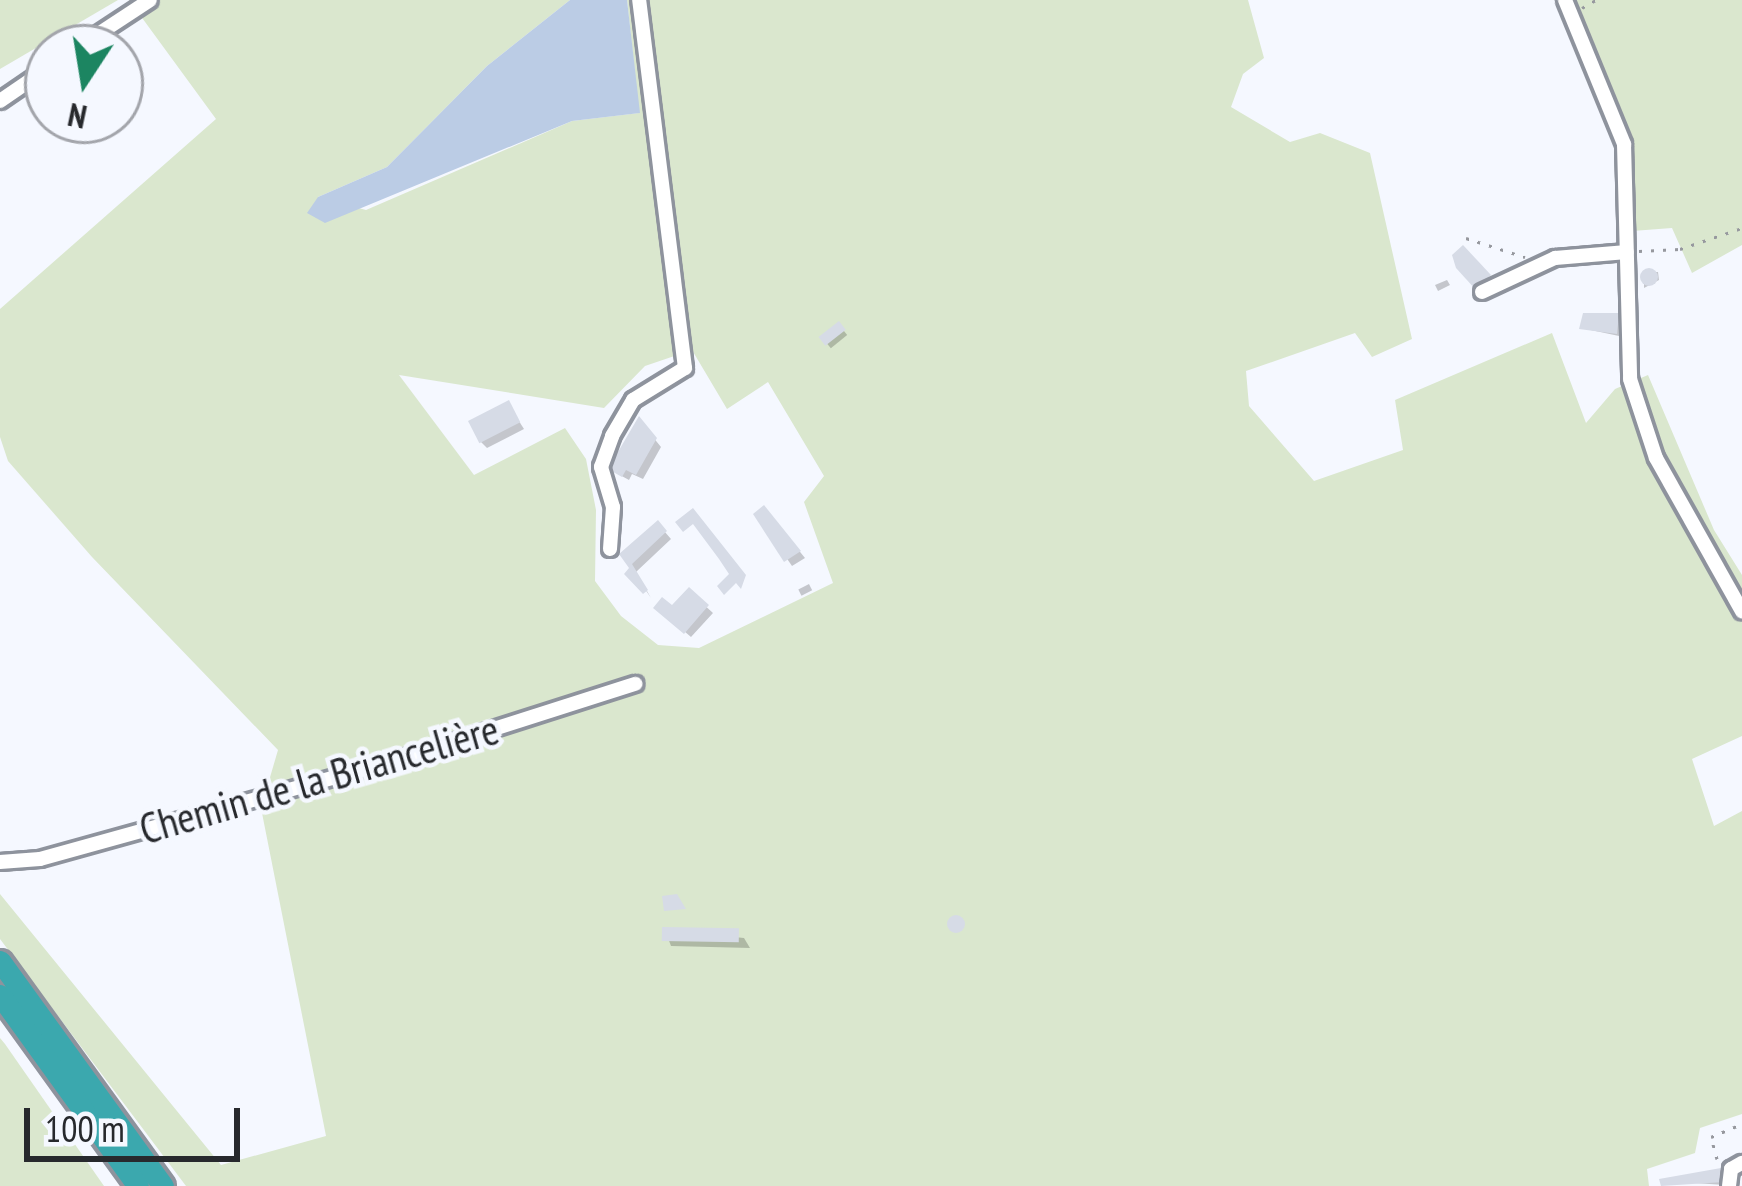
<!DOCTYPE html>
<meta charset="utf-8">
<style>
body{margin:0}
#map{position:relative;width:1742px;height:1186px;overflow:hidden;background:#f5f8ff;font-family:"PT Sans Narrow",sans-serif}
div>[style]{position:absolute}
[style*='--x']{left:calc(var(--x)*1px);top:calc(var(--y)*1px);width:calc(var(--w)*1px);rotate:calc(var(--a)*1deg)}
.green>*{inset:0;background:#dae7ce}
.water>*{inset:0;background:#bbcce5}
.shadow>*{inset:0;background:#0003;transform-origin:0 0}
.building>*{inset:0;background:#d6dbe6;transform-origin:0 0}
.round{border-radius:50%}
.path>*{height:3px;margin-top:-1.5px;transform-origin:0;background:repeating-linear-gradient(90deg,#96989e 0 3px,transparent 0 12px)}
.roads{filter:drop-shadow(3px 0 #8e939d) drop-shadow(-3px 0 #8e939d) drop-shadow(0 3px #8e939d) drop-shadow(0 -3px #8e939d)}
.minor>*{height:14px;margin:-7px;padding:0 7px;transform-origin:7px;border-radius:7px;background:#fff}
.highway>*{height:21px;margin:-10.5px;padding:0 10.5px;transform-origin:10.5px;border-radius:10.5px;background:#3ba8ae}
span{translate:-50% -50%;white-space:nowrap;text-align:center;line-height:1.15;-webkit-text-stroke:9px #f5f8ff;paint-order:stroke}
.street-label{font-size:42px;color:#27292d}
.north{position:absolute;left:24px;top:24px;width:120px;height:120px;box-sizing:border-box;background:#f5f8ff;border:3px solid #a3a5ab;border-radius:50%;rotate:192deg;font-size:33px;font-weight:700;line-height:48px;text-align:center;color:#27292d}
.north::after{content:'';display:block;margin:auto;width:42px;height:54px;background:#1c8561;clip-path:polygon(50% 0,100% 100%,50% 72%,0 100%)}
.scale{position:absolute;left:24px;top:1108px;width:216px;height:54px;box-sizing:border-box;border:6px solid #27292d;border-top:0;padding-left:15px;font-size:36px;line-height:42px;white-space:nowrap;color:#27292d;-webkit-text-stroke:9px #f5f8ff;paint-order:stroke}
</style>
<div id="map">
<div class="green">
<i style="clip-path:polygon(0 0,118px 0,0 69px)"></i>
<i style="clip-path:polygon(evenodd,129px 0,570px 0,487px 66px,387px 167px,318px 197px,366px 210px,572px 121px,639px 113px,627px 0,1248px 0,1264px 58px,1243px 74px,1231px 107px,1290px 142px,1320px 133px,1370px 153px,1412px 339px,1372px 357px,1355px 333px,1246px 371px,1249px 406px,1314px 481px,1403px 450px,1395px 400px,1552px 333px,1586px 423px,1615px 389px,1648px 375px,1714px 530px,1742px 575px,1742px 736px,1692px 759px,1714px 826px,1742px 811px,1742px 1114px,1700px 1128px,1695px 1153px,1647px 1169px,1649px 1186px,186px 1186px,0 939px,0 894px,221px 1165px,326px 1136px,261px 808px,278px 750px,92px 557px,8px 461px,0 437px,0 309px,216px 119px,129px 0,692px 350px,727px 409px,768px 382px,824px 476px,804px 502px,833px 583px,699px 648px,658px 645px,621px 616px,595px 581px,596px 510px,586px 459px,565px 428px,474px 475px,399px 375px,604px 408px,645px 366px,692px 350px)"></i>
<i style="clip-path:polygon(1556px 0,1742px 0,1742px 245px,1692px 273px,1672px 228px,1619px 232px,1617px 149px)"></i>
<i style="clip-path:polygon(0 1038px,5px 1044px,104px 1186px,0 1186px)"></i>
</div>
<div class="water">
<i style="clip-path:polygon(570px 0,627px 0,640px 113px,572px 121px,325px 223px,307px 213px,318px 197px,387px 167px,487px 66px)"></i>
</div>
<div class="shadow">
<i style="clip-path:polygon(1644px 272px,1658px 272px,1659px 280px,1644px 288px)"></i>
<i style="clip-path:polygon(1447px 280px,1450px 285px,1438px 291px,1435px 285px)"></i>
<i style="clip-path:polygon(1618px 316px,1619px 336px,1586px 329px)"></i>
<i style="left:839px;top:325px;width:13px;height:21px;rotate:51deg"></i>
<i style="clip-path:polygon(508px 404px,524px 429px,487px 448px,481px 442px)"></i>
<i style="clip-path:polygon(644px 426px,661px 447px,643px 479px,632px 474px,629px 480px,618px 474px)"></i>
<i style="clip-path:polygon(757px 515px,770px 515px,805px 558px,792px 566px)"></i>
<i style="clip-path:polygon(658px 524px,671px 539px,636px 572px,651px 598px,624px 558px)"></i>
<i style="left:809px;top:584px;width:7px;height:12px;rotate:63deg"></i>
<i style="clip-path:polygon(689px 591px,713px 613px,691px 637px,657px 608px,672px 610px)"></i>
<i style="clip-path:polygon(665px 930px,744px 938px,750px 948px,671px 946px)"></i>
<i style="clip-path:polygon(1720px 1171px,1725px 1185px,1663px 1181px)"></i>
</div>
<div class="building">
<i style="clip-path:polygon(1463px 245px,1491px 275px,1476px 290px,1456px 268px,1452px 255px)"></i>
<i class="round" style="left:1640px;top:268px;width:18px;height:18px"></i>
<i style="clip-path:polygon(1583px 313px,1619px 313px,1617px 334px,1579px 329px)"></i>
<i style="left:839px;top:321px;width:11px;height:26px;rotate:52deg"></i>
<i style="left:509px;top:400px;width:25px;height:46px;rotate:63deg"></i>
<i style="clip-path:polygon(639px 416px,657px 438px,636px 475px,626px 470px,622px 477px,608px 469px)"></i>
<i style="clip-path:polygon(764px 505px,801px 551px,784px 562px,753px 514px)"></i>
<i style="clip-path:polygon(693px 508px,746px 575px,741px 589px,736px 583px,724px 595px,717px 586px,729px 574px,719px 559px,693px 524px,683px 532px,675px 522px)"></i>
<i style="clip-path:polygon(658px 520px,667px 531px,632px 564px,648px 590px,643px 594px,624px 574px,629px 568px,619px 554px)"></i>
<i style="clip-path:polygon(689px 587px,709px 605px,684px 634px,653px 608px,662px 597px,672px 605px)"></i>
<i style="clip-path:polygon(677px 894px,686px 909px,664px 911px,662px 896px)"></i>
<i class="round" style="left:947px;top:915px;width:18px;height:18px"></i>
<i style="left:662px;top:927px;width:77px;height:14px;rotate:1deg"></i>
<i style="clip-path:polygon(1721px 1168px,1724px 1182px,1661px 1186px,1659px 1179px)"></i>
</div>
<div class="path">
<i style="--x:1582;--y:8;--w:16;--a:-30"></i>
<i style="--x:1466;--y:238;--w:62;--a:17.9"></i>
<i style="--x:1639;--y:251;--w:41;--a:-2.8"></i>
<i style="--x:1680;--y:249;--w:65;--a:-18.7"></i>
<i style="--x:1717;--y:1159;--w:23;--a:-105"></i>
<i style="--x:1711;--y:1137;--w:34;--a:-23"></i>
</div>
<div class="roads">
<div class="minor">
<i style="--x:1565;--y:0;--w:156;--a:67.7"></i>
<i style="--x:1624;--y:144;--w:235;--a:88.5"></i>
<i style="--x:1630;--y:379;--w:83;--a:71.8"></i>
<i style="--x:1656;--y:458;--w:176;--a:60.7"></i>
<i style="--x:77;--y:48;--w:87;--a:-33.3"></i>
<i style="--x:0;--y:101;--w:58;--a:-34.5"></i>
<i style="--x:1482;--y:292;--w:81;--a:-25"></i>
<i style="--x:1555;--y:258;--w:72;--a:-4.8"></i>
<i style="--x:610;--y:549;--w:42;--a:-85.9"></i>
<i style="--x:613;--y:507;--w:42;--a:-106.7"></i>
<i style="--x:601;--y:467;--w:33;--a:-70"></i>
<i style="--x:612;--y:436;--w:42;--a:-59.7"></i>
<i style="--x:633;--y:400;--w:61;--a:-31.6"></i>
<i style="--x:685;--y:368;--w:371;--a:-97.1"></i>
<i style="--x:0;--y:862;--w:40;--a:-4.3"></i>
<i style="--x:40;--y:859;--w:377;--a:-15.5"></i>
<i style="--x:403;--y:758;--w:244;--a:-17.7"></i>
<i style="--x:1729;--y:1186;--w:17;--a:-83"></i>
<i style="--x:1731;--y:1169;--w:13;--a:-29"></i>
</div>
<div class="highway">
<i style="--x:0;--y:961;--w:278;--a:54.1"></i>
<i style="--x:0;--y:995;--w:236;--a:54.2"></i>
</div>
</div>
<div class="street-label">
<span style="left:319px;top:779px;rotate:-16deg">Chemin de la Briancelière</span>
</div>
<div class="north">N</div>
<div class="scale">100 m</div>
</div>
